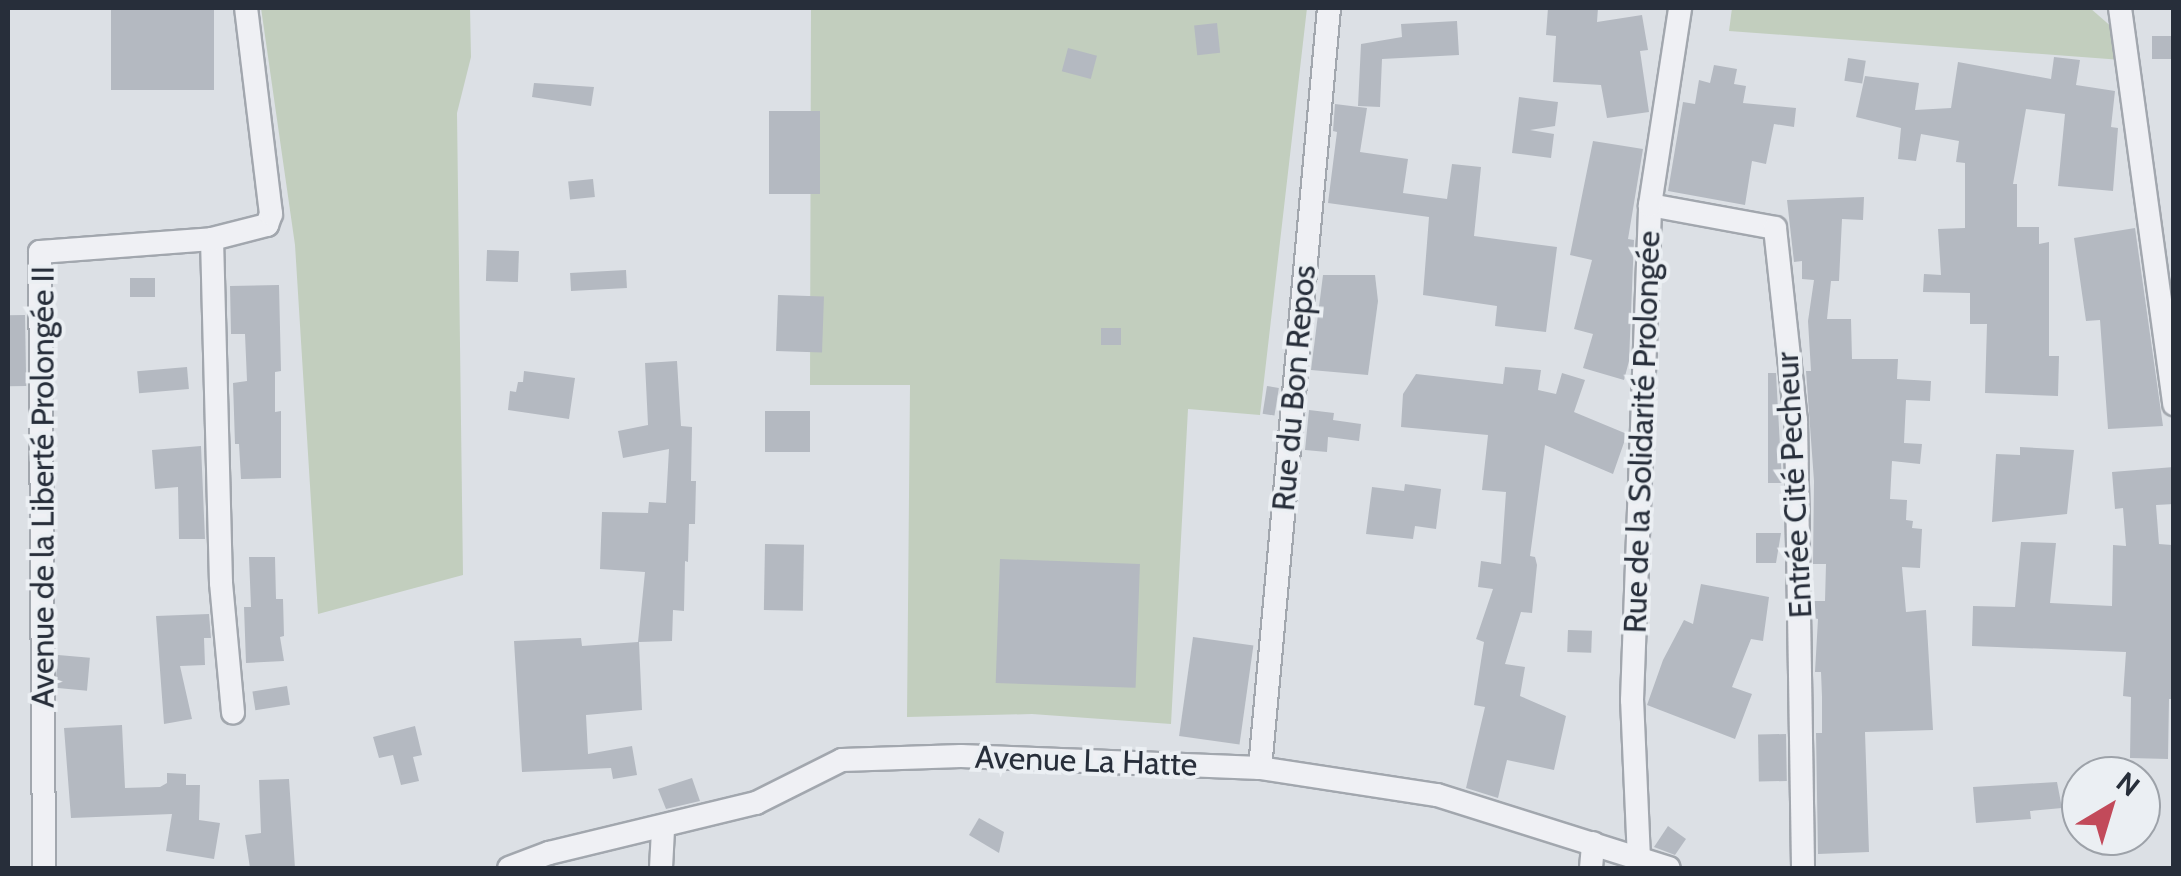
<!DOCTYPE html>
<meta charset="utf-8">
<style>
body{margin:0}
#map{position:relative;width:2181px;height:876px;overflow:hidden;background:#dce0e5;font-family:Cabin,sans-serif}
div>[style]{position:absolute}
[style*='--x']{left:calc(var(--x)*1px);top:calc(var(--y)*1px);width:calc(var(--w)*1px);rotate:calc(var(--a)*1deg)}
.green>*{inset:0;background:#c2cebe}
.building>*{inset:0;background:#b4b9c1;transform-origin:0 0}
.roads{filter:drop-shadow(2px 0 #a2a7ae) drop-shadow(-2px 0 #a2a7ae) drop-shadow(0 2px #a2a7ae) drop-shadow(0 -2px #a2a7ae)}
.minor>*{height:22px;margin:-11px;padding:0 11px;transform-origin:11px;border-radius:11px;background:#eff0f4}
span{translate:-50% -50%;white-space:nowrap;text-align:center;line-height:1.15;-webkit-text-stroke:8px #ebeff3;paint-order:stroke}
.street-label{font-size:32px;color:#272e3a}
.frame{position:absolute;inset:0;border:10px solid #272e3a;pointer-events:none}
.north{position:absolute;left:2061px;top:756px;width:100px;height:100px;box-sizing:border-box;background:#ebeff3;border:2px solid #9da2a9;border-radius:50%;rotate:38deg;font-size:28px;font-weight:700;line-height:40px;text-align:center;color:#272e3a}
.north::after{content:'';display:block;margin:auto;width:35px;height:45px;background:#c24a5a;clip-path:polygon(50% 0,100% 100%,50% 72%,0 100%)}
</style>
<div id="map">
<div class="green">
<i style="clip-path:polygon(261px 8px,470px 8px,471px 57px,457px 113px,463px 575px,318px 614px,295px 245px)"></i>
<i style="clip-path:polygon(811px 8px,1307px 8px,1260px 415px,1188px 409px,1171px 724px,1032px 714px,907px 717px,910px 385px,810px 385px)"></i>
<i style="clip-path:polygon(1732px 8px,2090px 8px,2114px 29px,2122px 60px,1729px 31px)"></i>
</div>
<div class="building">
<i style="left:111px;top:8px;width:103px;height:82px"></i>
<i style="clip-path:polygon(1548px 8px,1598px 8px,1597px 22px,1642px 15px,1648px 50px,1640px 51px,1649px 112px,1607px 118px,1601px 85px,1553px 82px,1556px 36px,1546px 35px)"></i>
<i style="clip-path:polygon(1457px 21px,1459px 55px,1382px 59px,1380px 107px,1358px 106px,1361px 44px,1402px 37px,1401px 24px)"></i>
<i style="left:1217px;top:23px;width:30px;height:23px;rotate:84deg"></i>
<i style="left:2174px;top:36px;width:23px;height:22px;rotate:90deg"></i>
<i style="left:1068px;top:48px;width:30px;height:24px;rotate:15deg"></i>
<i style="clip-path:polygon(2054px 57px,2080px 60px,2076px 85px,2115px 91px,2111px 127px,2118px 128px,2113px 191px,2058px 186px,2065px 114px,2026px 109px,2013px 184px,2017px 184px,2017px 227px,2039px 227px,2039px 244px,2049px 242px,2049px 356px,2059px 356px,2058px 396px,1985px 393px,1987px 324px,1970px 324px,1970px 293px,1923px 292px,1924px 274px,1941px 275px,1938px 229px,1965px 228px,1965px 163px,1956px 162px,1959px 141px,1921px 134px,1916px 161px,1898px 159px,1901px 128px,1856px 117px,1865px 76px,1919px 83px,1915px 110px,1951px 108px,1958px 62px,2051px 79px)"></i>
<i style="left:1848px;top:58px;width:18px;height:23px;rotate:9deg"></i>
<i style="clip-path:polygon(1714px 65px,1737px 69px,1734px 84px,1746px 86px,1743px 103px,1796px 108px,1794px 127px,1774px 124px,1766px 164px,1752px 161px,1745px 205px,1668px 191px,1683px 102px,1695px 104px,1699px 80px,1710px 83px)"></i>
<i style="clip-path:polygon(534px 83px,594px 87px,591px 106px,532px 97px)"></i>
<i style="clip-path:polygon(1519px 97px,1558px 102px,1555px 126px,1530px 130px,1554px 134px,1551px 158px,1512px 153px)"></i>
<i style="clip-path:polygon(1335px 104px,1367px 108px,1360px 152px,1408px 159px,1403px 193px,1447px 199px,1452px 164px,1481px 167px,1474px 236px,1557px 247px,1546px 332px,1495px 326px,1497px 306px,1423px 295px,1429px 217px,1328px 203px,1337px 132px,1333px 131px)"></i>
<i style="left:769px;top:111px;width:51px;height:83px"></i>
<i style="clip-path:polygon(1593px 141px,1643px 149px,1628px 239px,1634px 240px,1629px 361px,1624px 380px,1583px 368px,1593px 334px,1574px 329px,1592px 260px,1570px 255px)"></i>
<i style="left:593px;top:179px;width:18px;height:25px;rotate:84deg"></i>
<i style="clip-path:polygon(1864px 197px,1863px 220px,1842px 219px,1839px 281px,1831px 281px,1827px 319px,1851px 319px,1852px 359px,1898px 359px,1897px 379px,1931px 381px,1930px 401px,1906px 400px,1904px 443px,1922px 444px,1920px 464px,1892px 461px,1890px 499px,1907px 500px,1906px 520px,1913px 521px,1912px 528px,1922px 529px,1920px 568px,1902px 567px,1906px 612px,1926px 610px,1933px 730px,1865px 732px,1869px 852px,1818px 854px,1816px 733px,1822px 733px,1822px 697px,1821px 672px,1815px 672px,1818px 619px,1814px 618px,1814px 601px,1825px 601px,1826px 564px,1813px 564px,1814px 481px,1806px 371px,1811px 371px,1808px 321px,1814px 280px,1802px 279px,1802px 261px,1794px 262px,1787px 200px)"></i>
<i style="clip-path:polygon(2135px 228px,2163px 426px,2108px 429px,2100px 320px,2086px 321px,2074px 238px)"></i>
<i style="left:487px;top:250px;width:32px;height:31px;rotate:2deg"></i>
<i style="left:626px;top:270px;width:18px;height:56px;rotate:87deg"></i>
<i style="clip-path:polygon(1323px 275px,1375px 275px,1378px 301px,1368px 375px,1311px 370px)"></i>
<i style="left:155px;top:278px;width:19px;height:25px;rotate:90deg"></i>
<i style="clip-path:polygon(279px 285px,281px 371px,275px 372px,275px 412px,281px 411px,281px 478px,241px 479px,239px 444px,235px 444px,233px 383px,247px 381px,245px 334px,231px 334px,230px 286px)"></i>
<i style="left:778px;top:295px;width:46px;height:56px;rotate:2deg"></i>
<i style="left:25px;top:315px;width:71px;height:17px;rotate:89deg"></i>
<i style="left:1101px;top:328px;width:20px;height:17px"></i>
<i style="clip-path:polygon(677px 361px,681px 426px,692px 427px,691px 481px,696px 481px,695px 524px,689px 524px,688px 562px,685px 561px,684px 611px,673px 610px,672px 641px,639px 642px,642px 710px,586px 715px,588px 754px,632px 746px,637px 775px,613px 779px,611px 768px,522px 772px,514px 641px,581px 638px,582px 646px,638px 642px,645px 572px,600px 569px,602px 512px,648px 513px,649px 502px,666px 503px,669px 449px,623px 458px,618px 431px,648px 425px,645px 363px)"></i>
<i style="left:187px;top:367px;width:22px;height:50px;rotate:85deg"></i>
<i style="clip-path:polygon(1505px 367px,1541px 370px,1538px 390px,1556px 394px,1562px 373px,1585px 380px,1574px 412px,1627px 434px,1613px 474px,1545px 445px,1530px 556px,1535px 557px,1537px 565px,1532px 613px,1521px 612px,1505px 664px,1525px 667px,1520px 696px,1566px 716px,1554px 770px,1507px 760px,1498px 798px,1466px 788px,1485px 707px,1474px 705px,1484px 642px,1476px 639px,1493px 589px,1478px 587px,1481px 561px,1501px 564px,1506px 492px,1482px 490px,1488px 435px,1401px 427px,1403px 394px,1416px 374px,1503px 384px)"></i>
<i style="clip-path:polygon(524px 371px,575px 378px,569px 419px,508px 410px,510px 391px,516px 392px,518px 382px,523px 382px)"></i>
<i style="clip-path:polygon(1768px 373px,1776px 373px,1782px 483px,1768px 483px)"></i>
<i style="left:1267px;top:386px;width:12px;height:28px;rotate:9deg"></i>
<i style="clip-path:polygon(1309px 410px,1334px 413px,1333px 420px,1361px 424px,1359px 441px,1328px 437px,1327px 452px,1305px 450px)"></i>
<i style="left:765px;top:411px;width:45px;height:41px"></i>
<i style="clip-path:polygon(201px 446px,205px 539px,179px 539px,178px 487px,155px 489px,152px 450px)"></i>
<i style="clip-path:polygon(2020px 447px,2074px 450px,2067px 514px,1992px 522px,1996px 454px,2020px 455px)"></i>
<i style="clip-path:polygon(2174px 467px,2174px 504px,2156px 505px,2159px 544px,2172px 545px,2174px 555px,2174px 699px,2169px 699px,2168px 759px,2130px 758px,2131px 697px,2123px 696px,2126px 652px,1972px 646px,1973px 606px,2015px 607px,2021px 542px,2056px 543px,2050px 603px,2112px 606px,2113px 545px,2126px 546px,2123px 508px,2115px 509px,2112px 472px)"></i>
<i style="clip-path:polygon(1405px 484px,1441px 489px,1436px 529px,1415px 526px,1413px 539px,1366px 534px,1372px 487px,1404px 491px)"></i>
<i style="clip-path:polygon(1756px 533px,1781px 533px,1776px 563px,1756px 563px)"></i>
<i style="left:765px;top:544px;width:39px;height:66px;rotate:1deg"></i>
<i style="clip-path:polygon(249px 557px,275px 557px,276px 599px,283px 599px,284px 636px,280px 637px,284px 661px,246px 663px,244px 607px,251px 607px)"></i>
<i style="left:1000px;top:559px;width:140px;height:124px;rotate:2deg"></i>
<i style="clip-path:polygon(1701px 584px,1769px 597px,1763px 641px,1751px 639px,1732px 687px,1752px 694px,1735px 739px,1647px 705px,1663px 660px,1684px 620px,1693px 624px)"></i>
<i style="clip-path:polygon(209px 614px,211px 638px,204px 638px,205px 665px,180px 666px,192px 719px,164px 724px,156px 616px)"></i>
<i style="left:1568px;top:630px;width:24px;height:22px;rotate:2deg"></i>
<i style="left:1193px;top:637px;width:61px;height:100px;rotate:8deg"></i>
<i style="left:58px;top:655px;width:32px;height:33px;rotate:5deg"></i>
<i style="left:287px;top:686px;width:19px;height:35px;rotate:81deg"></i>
<i style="clip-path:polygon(122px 725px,125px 788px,160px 787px,167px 783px,167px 773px,186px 774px,186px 785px,200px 785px,199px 820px,220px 823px,214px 859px,166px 851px,172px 814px,71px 818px,64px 728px)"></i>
<i style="clip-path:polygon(415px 726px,422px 755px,413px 757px,419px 781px,401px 785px,393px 755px,379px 758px,373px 737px)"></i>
<i style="left:1786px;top:734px;width:47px;height:28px;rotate:89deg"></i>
<i style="clip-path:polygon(692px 778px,700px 801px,666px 809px,658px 789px)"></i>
<i style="clip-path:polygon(289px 779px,295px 868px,250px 868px,245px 835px,261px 833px,259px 780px)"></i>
<i style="clip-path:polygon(2057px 782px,2062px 808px,2030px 811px,2031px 819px,1976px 823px,1973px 787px)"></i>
<i style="clip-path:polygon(979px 818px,1004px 832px,999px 853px,969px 835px)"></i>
<i style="clip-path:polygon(1668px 826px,1686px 839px,1675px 855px,1654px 847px)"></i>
</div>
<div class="roads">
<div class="minor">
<i style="--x:2120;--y:8;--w:400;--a:82.2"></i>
<i style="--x:1650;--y:205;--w:127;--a:10.4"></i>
<i style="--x:1775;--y:228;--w:193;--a:83.8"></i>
<i style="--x:1796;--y:420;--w:448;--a:89.1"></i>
<i style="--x:212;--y:239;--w:344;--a:88.5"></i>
<i style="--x:221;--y:583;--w:130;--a:84.7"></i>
<i style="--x:1260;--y:768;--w:763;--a:-84.81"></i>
<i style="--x:1639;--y:859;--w:159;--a:-92.5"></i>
<i style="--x:1632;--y:700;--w:495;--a:-87.9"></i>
<i style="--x:1650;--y:205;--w:199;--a:-81.3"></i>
<i style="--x:44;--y:868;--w:616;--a:-90.37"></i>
<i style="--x:40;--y:252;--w:172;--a:-4.3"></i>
<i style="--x:212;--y:239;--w:57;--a:-14.3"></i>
<i style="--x:267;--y:225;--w:12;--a:-70"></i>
<i style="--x:271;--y:214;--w:208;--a:-96.9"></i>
<i style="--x:509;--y:868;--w:43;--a:-20.6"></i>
<i style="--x:549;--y:853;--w:213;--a:-13.6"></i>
<i style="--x:756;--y:803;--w:96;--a:-26.6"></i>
<i style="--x:842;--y:760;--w:119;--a:-1.9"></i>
<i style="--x:961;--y:756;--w:299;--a:2.3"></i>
<i style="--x:1260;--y:768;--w:179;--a:8.7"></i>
<i style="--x:1437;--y:795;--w:243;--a:17.5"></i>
<i style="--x:661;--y:868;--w:39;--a:-87"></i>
<i style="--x:1591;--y:868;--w:25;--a:-85"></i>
</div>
</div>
<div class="street-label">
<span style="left:1294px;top:388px;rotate:-85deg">Rue du Bon Repos</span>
<span style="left:1642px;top:432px;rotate:-88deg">Rue de la Solidarité Prolongée</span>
<span style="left:1794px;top:485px;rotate:-93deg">Entrée Cité Pecheur</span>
<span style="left:43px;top:487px;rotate:-90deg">Avenue de la Liberté Prolongée II</span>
<span style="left:1086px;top:761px;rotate:2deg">Avenue La Hatte</span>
</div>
<div class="frame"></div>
<div class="north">N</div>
</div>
